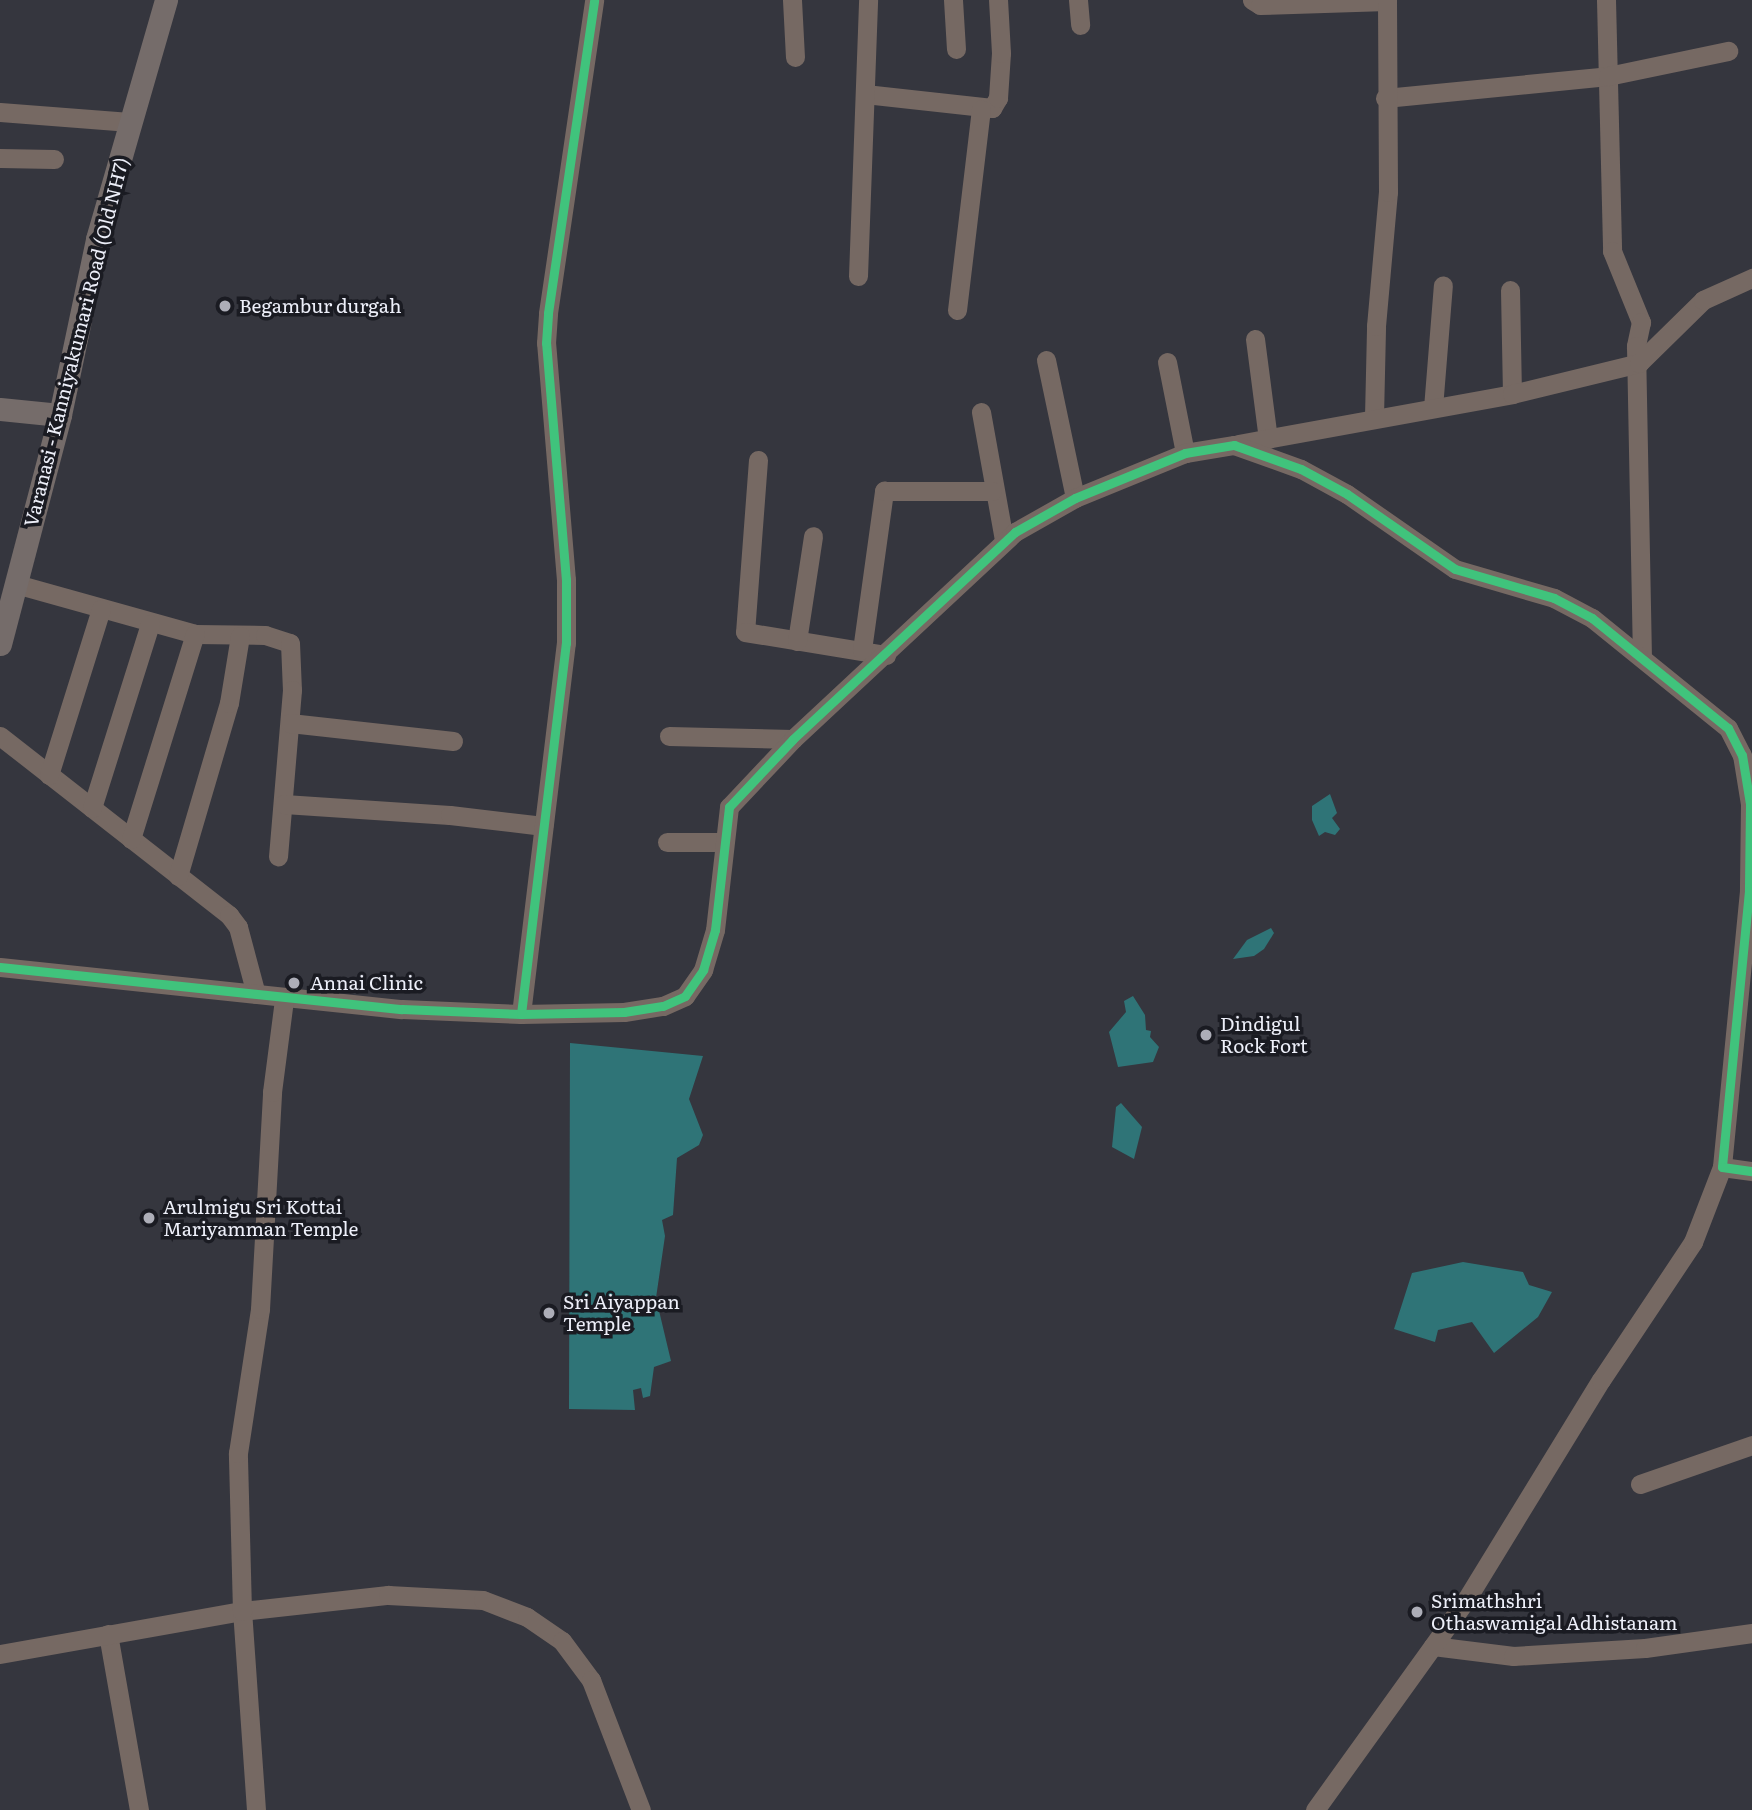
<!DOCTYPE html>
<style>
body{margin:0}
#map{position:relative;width:1752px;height:1810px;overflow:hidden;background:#35363e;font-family:Literata,serif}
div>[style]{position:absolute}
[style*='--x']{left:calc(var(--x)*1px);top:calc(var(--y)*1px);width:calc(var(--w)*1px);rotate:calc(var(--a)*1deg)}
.water>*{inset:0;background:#2f7477}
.minor>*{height:19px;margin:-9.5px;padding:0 9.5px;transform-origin:9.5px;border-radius:9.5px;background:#766963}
.major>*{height:23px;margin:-11.5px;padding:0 11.5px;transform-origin:11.5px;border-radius:11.5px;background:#756c6a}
.cycleway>*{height:9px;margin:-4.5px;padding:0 4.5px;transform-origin:4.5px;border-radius:4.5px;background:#40c37c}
.dots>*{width:19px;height:19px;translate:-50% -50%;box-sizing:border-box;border:4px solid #1a1b22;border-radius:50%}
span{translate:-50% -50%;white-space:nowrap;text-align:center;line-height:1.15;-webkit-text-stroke:7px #1a1b22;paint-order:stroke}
.poi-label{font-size:19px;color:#edeff9}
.left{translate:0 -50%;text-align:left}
.street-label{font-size:19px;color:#edeff9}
</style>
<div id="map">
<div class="water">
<i style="clip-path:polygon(1330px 794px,1337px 813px,1332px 818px,1340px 829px,1335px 835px,1325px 832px,1319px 836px,1312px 820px,1312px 806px)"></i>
<i style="clip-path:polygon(1271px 928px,1274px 933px,1264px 949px,1254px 956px,1233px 959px,1247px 940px)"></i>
<i style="clip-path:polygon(1133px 996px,1145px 1015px,1146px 1030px,1151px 1031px,1150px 1037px,1159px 1047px,1153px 1062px,1118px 1067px,1109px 1032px,1126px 1012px,1124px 1001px)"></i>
<i style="clip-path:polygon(570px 1043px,703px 1056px,689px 1099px,703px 1135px,699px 1145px,677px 1158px,673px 1215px,662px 1220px,665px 1236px,656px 1298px,671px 1361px,654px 1367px,650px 1396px,643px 1398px,641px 1388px,633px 1390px,635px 1410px,569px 1409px)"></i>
<i style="clip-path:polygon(1121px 1103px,1142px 1127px,1134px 1159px,1112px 1147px,1116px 1107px)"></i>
<i style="clip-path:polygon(1463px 1262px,1523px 1272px,1529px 1285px,1552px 1292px,1538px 1317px,1494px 1353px,1472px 1322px,1438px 1330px,1435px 1342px,1394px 1329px,1412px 1273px)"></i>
</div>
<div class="minor">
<i style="--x:792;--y:0;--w:57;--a:87"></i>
<i style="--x:953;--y:0;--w:49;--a:86.5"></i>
<i style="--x:1078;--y:0;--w:25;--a:85"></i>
<i style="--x:1252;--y:0;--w:9;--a:32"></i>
<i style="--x:1260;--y:5;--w:127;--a:-1.8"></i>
<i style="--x:1606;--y:0;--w:251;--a:88.6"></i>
<i style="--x:1612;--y:251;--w:77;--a:67.8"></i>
<i style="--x:1641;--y:322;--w:25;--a:102"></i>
<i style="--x:1636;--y:346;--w:310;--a:88.9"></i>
<i style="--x:865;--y:94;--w:128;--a:6.3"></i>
<i style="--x:992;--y:108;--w:12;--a:-59"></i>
<i style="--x:998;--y:98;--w:45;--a:-86.2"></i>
<i style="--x:1001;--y:53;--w:53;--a:-93.2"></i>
<i style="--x:1385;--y:98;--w:224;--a:-5.6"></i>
<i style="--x:1608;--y:76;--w:123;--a:-11.8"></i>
<i style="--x:0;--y:112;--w:130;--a:4.4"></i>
<i style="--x:0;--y:158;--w:54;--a:1.1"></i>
<i style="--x:858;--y:276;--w:276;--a:-87.9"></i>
<i style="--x:1510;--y:290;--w:104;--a:88.9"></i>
<i style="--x:957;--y:310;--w:202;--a:-83.2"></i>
<i style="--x:1255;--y:339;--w:101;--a:82.6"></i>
<i style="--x:1046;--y:360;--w:141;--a:78.1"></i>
<i style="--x:1167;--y:362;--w:93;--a:78.8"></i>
<i style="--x:1433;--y:408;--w:123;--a:-85.4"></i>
<i style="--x:981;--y:412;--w:130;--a:79.8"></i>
<i style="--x:1374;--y:417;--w:91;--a:-88.7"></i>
<i style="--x:1376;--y:326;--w:135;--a:-84.9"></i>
<i style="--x:1388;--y:192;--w:192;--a:-90.3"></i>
<i style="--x:1238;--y:444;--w:279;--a:-10.3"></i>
<i style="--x:1512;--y:394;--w:131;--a:-13.7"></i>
<i style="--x:1639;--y:363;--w:90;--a:-44.5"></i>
<i style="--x:1703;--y:300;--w:54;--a:-24.2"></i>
<i style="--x:758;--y:460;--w:172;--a:94.3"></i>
<i style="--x:745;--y:632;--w:143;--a:9.3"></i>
<i style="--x:16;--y:584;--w:186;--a:15.6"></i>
<i style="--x:195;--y:634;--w:70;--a:0.8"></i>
<i style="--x:265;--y:635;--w:26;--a:18"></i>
<i style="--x:290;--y:643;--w:47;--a:87.6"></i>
<i style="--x:292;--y:690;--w:167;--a:94.8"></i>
<i style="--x:797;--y:641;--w:106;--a:-81.3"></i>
<i style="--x:862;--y:650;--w:161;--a:-82.1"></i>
<i style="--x:884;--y:491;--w:108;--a:0"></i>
<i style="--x:290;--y:723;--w:164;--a:6.3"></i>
<i style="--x:0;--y:736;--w:291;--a:38"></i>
<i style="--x:229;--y:915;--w:15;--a:53"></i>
<i style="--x:238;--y:927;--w:69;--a:75"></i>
<i style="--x:669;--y:736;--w:124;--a:1.4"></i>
<i style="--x:49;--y:775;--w:174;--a:-72.6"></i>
<i style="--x:284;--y:804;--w:166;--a:3.8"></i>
<i style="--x:450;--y:815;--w:94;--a:6.7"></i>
<i style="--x:92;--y:808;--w:193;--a:-72.5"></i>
<i style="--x:131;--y:839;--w:215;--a:-72.7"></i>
<i style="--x:667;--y:842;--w:57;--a:0"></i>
<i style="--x:178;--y:876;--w:180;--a:-73.6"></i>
<i style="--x:229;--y:703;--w:68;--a:-80.7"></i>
<i style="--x:0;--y:967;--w:404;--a:6"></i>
<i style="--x:402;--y:1009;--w:119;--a:2.4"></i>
<i style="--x:521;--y:1014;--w:103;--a:-1.1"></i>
<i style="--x:624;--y:1012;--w:39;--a:-9"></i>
<i style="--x:663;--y:1006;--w:24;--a:-24"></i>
<i style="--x:685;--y:996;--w:32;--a:-55"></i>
<i style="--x:703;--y:970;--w:42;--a:-73.3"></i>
<i style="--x:715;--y:930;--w:124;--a:-83.5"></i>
<i style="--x:729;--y:807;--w:93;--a:-46.7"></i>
<i style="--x:793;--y:739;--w:304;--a:-43"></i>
<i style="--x:1015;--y:532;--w:69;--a:-29.5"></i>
<i style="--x:1075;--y:498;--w:119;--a:-22.2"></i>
<i style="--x:1185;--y:453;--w:50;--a:-9.3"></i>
<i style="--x:1234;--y:445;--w:71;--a:19.7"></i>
<i style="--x:1301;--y:469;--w:52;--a:28.5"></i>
<i style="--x:1347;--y:494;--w:131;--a:34.8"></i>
<i style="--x:1455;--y:569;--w:103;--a:16.3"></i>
<i style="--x:1554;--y:598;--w:43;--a:27.8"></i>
<i style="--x:1592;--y:618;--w:175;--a:39"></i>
<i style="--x:1728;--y:728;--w:30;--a:63"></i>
<i style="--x:1742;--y:755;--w:50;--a:80.7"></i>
<i style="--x:1750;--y:804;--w:87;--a:90.7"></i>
<i style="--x:1749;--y:891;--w:277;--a:95.6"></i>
<i style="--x:1722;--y:1167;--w:30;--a:8"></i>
<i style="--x:521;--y:1014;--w:374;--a:-83.1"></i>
<i style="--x:566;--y:643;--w:63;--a:-90"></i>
<i style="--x:566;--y:580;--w:238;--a:-94.8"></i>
<i style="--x:546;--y:343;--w:30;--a:-86"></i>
<i style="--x:548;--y:313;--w:316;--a:-81.6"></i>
<i style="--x:1640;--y:1484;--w:119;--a:-19.2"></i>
<i style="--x:108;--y:1634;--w:179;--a:80"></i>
<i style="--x:1433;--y:1646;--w:81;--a:7.1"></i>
<i style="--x:1513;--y:1656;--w:132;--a:-3.5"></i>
<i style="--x:1645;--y:1648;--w:108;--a:-8"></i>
<i style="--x:0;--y:1654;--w:246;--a:-10.1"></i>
<i style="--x:242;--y:1611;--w:147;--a:-6.3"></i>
<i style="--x:388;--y:1595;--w:95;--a:3"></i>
<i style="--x:483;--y:1600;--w:47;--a:21.1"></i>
<i style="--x:527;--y:1617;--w:42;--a:34.4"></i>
<i style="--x:562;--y:1641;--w:49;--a:53.4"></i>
<i style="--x:591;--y:1680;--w:139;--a:69"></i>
<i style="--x:256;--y:1810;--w:199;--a:-94"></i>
<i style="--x:242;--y:1611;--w:158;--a:-91.5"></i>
<i style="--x:238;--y:1453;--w:146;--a:-81.3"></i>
<i style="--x:260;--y:1309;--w:217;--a:-86.8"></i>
<i style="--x:272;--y:1092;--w:94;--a:-82.6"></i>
<i style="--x:1315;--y:1810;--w:259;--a:-54.3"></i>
<i style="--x:1466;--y:1600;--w:258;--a:-58.5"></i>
<i style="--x:1601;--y:1380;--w:166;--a:-56.3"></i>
<i style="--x:1693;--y:1242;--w:80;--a:-68.9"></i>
</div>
<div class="major">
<i style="--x:0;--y:409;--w:60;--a:5.7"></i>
<i style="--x:0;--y:644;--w:237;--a:-75.3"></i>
<i style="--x:60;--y:415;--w:180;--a:-78.1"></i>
<i style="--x:97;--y:239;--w:249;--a:-73.9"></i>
</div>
<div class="cycleway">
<i style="--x:0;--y:967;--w:404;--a:6"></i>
<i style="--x:402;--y:1009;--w:119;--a:2.4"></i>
<i style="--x:521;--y:1014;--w:103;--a:-1.1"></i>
<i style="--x:624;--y:1012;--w:39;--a:-9"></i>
<i style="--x:663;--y:1006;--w:24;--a:-24"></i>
<i style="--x:685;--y:996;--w:32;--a:-55"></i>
<i style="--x:703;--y:970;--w:42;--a:-73.3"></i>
<i style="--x:715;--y:930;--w:124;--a:-83.5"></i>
<i style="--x:729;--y:807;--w:93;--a:-46.7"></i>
<i style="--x:793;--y:739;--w:304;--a:-43"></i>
<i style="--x:1015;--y:532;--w:69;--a:-29.5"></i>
<i style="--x:1075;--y:498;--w:119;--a:-22.2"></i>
<i style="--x:1185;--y:453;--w:50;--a:-9.3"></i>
<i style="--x:1234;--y:445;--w:71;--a:19.7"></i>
<i style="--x:1301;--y:469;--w:52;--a:28.5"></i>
<i style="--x:1347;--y:494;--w:131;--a:34.8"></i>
<i style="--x:1455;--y:569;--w:103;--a:16.3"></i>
<i style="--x:1554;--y:598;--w:43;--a:27.8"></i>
<i style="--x:1592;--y:618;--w:175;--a:39"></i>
<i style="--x:1728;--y:728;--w:30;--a:63"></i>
<i style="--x:1742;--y:755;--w:50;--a:80.7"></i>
<i style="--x:1750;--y:804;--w:87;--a:90.7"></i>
<i style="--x:1749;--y:891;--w:277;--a:95.6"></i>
<i style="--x:1722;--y:1167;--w:30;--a:8"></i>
<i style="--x:521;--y:1014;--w:374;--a:-83.1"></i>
<i style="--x:566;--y:643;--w:63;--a:-90"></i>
<i style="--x:566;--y:580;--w:238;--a:-94.8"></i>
<i style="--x:546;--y:343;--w:30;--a:-86"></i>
<i style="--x:548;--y:313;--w:316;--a:-81.6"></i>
</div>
<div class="dots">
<i style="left:225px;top:306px;background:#adaeb8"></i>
<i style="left:294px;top:983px;background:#adaeb8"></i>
<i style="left:1206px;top:1035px;background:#adaeb8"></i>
<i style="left:149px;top:1218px;background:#adaeb8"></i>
<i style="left:549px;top:1313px;background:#adaeb8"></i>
<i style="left:1417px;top:1612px;background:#adaeb8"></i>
</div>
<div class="poi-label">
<span class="left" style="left:239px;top:306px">Begambur durgah</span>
<span class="left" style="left:310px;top:983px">Annai Clinic</span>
<span class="left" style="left:1220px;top:1035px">Dindigul<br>Rock Fort</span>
<span class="left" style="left:163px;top:1218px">Arulmigu Sri Kottai<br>Mariyamman Temple</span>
<span class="left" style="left:563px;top:1313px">Sri Aiyappan<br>Temple</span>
<span class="left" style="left:1431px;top:1612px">Srimathshri<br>Othaswamigal Adhistanam</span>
</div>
<div class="street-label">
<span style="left:76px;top:342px;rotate:-76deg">Varanasi - Kanniyakumari Road (Old NH7)</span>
</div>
</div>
